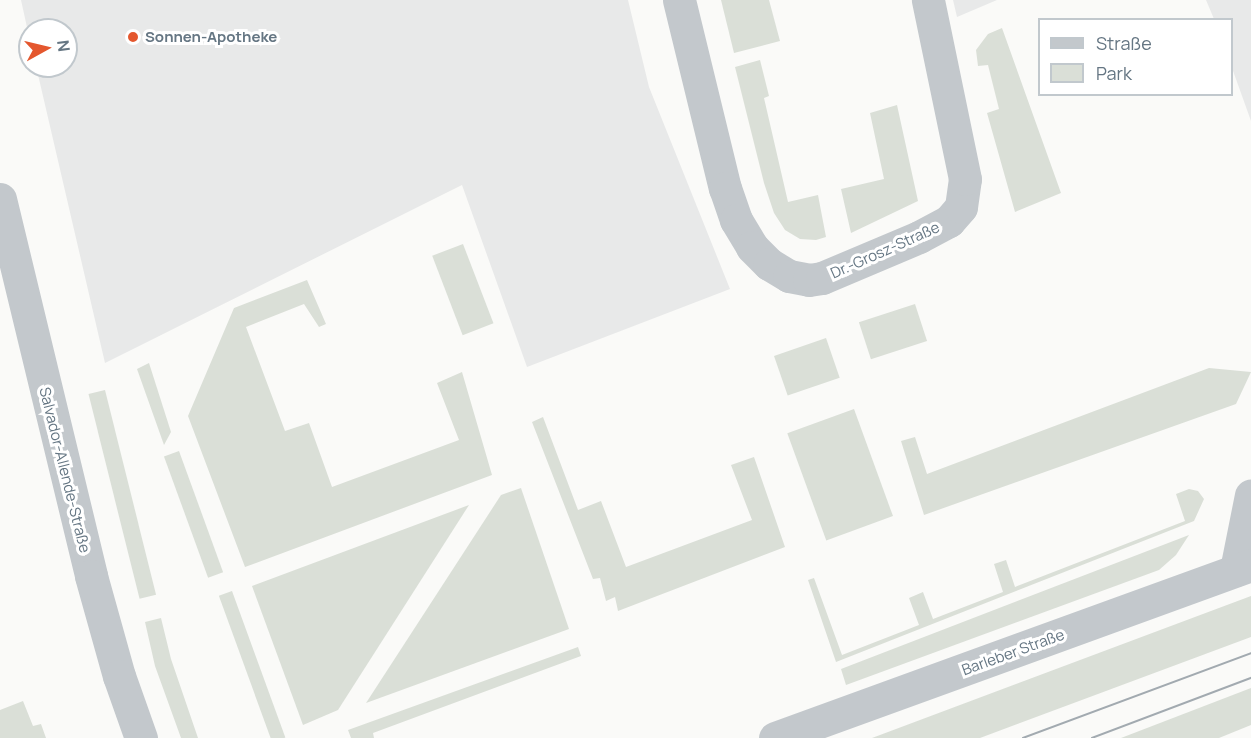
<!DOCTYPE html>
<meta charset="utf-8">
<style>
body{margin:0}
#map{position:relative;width:1251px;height:738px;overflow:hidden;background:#fafaf8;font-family:Manrope,sans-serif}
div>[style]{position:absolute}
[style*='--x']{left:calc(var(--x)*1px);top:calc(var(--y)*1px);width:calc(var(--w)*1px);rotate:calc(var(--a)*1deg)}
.built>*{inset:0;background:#e8e9e9}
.green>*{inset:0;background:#dadfd7;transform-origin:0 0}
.minor>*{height:33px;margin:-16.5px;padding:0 16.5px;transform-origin:16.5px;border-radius:16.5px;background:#c3c8cc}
.tertiary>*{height:33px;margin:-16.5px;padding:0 16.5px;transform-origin:16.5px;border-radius:16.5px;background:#c3c8cc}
.tram>*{height:1.5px;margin:-0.75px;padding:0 0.75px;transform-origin:0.75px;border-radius:0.75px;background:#a2aab0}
.dots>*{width:16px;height:16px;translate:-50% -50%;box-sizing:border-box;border:3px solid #fff;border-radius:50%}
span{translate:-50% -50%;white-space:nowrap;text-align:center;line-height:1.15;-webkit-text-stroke:6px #fff;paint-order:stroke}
.poi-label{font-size:15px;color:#657683;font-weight:700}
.left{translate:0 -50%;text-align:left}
.street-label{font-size:15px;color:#657683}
.legend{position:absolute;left:1038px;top:18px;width:195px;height:78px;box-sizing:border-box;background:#fff;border:2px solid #c1c8cd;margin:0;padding:8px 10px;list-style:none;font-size:18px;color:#657683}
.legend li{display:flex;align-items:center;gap:12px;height:30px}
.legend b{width:30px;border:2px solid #c1c8cd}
.north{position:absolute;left:18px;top:18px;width:60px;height:60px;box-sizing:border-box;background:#fff;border:2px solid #c1c8cd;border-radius:50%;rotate:82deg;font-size:16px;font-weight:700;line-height:24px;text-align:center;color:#657683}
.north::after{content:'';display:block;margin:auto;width:21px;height:27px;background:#e4572e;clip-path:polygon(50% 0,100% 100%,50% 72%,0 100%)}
</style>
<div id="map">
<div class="built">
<i style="clip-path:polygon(21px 0,628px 0,649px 87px,730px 289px,527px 367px,462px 185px,105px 363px,36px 66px,66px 66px,66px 30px,30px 30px,30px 41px)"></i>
<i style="clip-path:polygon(953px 0,997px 0,957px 17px)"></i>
<i style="clip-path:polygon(1206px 0,1251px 0,1251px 121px,1232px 68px,1232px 20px,1214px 19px)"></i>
</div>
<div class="green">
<i style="clip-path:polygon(721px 0,769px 0,780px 41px,734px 53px)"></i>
<i style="clip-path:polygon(1002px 28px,1061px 193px,1015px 212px,987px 113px,999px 109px,988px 65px,978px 66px,976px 50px,988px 34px)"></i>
<i style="clip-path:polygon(760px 60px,769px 96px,764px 98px,788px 202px,818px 195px,826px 237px,816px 240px,800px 239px,785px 230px,774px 213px,764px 183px,735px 67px)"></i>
<i style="clip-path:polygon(897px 105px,918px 201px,851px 233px,841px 189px,884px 179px,870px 113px)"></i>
<i style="left:463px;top:244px;width:85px;height:33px;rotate:69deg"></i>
<i style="clip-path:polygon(307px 280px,326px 324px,319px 327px,304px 304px,246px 327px,285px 431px,309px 423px,332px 487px,459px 440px,437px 383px,462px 372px,492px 475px,245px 567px,188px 416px,234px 308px)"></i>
<i style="left:915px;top:304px;width:39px;height:59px;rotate:72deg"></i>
<i style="left:826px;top:338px;width:42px;height:55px;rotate:71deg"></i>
<i style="clip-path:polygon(149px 363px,171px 432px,164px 445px,137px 369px)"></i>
<i style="clip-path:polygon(1209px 368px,1251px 372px,1236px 404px,924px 515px,901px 441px,915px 437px,927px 474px)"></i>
<i style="left:105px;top:390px;width:211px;height:17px;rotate:76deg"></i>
<i style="left:854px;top:409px;width:114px;height:71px;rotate:70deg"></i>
<i style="clip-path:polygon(543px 417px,578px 510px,601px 501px,626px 567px,752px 520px,731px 465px,754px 457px,785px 547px,618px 611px,615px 597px,606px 601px,600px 578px,593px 579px,532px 422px)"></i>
<i style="left:179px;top:451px;width:129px;height:16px;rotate:70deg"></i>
<i style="clip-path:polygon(521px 488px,569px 629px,366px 703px,501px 495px)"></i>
<i style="clip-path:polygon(1189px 489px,1198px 491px,1204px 499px,1194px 521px,836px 662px,808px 580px,814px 578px,842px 655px,919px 625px,909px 598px,923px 592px,933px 619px,1003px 592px,994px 564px,1006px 560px,1015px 587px,1185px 521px,1176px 494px)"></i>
<i style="clip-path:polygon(469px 505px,338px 710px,303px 725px,252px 586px)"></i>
<i style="clip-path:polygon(1189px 535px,1176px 555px,1159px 570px,846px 685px,841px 669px)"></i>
<i style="left:232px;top:591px;width:156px;height:14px;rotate:70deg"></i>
<i style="clip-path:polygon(1251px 596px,1251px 637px,980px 738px,872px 738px)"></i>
<i style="clip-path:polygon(161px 618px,171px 659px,198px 738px,181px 738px,155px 666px,145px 622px)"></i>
<i style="clip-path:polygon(578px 647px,581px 656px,373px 733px,374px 738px,351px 738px,348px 730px)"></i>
<i style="clip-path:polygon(1251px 688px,1251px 725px,1219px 738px,1121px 738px)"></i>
<i style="clip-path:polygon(23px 701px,33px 726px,41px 724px,46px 738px,0 738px,0 710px)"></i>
</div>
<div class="minor">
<i style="--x:679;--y:0;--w:194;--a:76.3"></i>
<i style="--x:725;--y:188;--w:34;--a:71"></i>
<i style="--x:736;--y:220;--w:31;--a:59"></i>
<i style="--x:752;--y:247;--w:24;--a:45"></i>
<i style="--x:769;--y:264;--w:23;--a:31"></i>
<i style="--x:789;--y:276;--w:20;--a:11"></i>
<i style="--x:809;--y:280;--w:13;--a:-9"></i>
<i style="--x:822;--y:278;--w:105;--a:-22.9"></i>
<i style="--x:919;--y:237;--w:34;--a:-28"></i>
<i style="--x:949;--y:221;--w:18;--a:-49"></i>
<i style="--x:961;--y:207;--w:28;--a:-82"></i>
<i style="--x:965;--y:179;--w:183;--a:-101.7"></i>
<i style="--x:0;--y:199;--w:388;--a:76.4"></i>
<i style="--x:91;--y:576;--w:104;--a:74.4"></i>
<i style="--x:119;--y:676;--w:66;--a:70.5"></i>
<i style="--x:1236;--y:570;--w:76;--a:-78.7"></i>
</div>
<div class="tertiary">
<i style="--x:775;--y:738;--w:506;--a:-19.97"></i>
</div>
<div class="tram">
<i style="--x:1023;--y:738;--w:243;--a:-20.4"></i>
<i style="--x:1092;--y:738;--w:170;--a:-20.7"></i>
</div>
<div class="dots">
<i style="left:133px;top:37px;background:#e4572e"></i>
</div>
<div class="poi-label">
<span class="left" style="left:145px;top:37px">Sonnen-Apotheke</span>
</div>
<div class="street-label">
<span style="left:885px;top:250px;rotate:-24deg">Dr.-Grosz-Straße</span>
<span style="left:65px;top:470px;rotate:76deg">Salvador-Allende-Straße</span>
<span style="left:1013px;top:652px;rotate:-20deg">Barleber Straße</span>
</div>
<ul class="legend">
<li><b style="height:8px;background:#c3c8cc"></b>Straße</li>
<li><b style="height:16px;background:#dadfd7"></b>Park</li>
</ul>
<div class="north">N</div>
</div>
